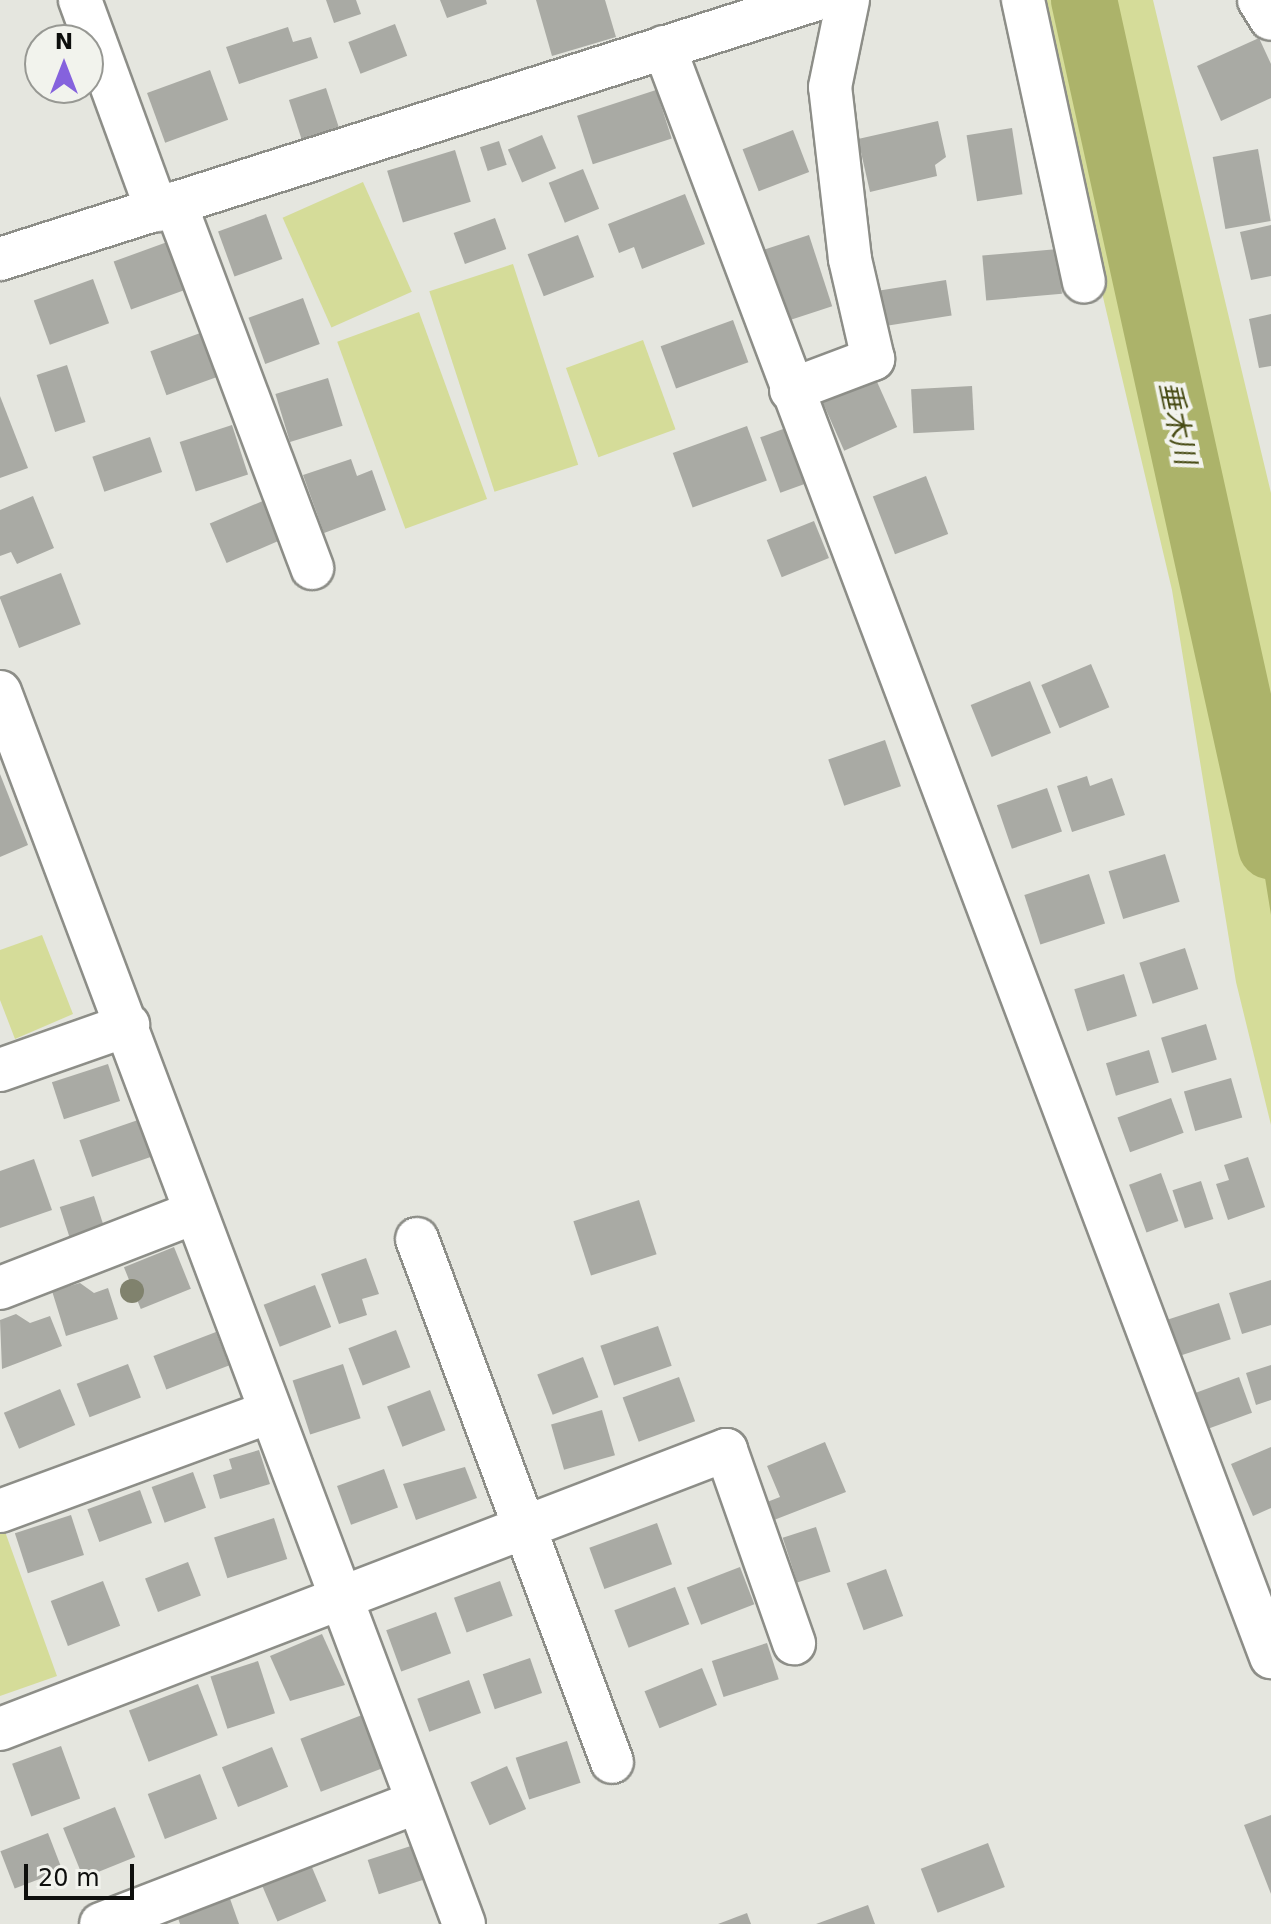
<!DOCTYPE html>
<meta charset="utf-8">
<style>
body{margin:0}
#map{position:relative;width:1271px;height:1924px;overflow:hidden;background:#e5e6df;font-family:"DejaVu Sans","Noto Sans JP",sans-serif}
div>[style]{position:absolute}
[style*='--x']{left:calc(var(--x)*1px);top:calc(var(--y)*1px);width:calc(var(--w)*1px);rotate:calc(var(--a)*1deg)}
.green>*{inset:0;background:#d5dc99;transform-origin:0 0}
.water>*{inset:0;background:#acb36a}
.river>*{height:66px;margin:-33px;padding:0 33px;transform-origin:33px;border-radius:33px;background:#acb36a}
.building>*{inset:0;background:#a9aaa4;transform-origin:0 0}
.roads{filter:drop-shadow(2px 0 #8d8e88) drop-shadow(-2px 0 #8d8e88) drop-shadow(0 2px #8d8e88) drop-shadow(0 -2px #8d8e88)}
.minor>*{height:42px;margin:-21px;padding:0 21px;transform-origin:21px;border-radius:21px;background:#fff}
.trees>*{width:24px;height:24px;margin:-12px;border-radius:50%;background:#80826d}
span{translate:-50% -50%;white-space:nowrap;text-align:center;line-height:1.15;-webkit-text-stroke:8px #f2f3ed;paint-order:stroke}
.water-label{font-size:28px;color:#474b14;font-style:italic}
.north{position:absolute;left:24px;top:24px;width:80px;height:80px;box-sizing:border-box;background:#f2f3ed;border:2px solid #979893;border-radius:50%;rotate:0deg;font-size:22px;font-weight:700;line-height:32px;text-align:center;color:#0e0f0d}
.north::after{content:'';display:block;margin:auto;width:28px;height:36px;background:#8562dd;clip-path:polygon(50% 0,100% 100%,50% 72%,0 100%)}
.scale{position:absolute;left:24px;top:1864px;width:110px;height:36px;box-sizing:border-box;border:4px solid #0e0f0d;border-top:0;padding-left:10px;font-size:24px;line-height:28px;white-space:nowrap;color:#0e0f0d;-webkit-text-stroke:6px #f2f3ed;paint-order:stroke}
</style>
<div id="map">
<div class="green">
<i style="clip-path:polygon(1033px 0,1153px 0,1271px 493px,1271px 1125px,1236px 982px,1172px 590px)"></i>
<i style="left:363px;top:182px;width:120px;height:88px;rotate:66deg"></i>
<i style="left:513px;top:264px;width:211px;height:88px;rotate:72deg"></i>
<i style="left:419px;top:312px;width:199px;height:87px;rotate:70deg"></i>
<i style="left:643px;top:340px;width:95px;height:82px;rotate:70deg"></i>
<i style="clip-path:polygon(42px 935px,73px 1014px,15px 1039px,0 1000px,0 950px)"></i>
<i style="clip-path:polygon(3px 1526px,57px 1676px,0 1696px,0 1528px)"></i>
</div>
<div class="water">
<i style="clip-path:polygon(1201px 518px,1271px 746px,1271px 915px,1227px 642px)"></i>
</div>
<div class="river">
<i style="--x:1084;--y:0;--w:867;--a:77.55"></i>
</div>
<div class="building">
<i style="clip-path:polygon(326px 0,356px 0,361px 14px,334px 23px)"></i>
<i style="clip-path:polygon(440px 0,486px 0,487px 4px,447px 18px)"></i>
<i style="clip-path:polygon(536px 0,605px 0,616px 37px,552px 56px)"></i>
<i style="left:395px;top:24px;width:34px;height:50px;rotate:69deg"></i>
<i style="clip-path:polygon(288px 27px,293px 42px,311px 37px,318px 58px,239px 84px,226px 47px)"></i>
<i style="clip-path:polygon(1259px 38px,1271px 64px,1271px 98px,1221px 121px,1197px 66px)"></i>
<i style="left:210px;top:70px;width:53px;height:67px;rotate:70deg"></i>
<i style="left:326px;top:88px;width:44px;height:39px;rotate:72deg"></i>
<i style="left:656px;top:90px;width:51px;height:83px;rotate:72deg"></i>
<i style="clip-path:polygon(938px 121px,946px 157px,935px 165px,937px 176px,870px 192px,858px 139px)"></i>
<i style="left:1012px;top:128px;width:67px;height:46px;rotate:81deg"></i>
<i style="left:793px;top:130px;width:45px;height:54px;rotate:69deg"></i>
<i style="left:542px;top:135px;width:36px;height:37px;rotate:67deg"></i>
<i style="left:499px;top:141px;width:25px;height:20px;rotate:72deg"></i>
<i style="left:1258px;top:149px;width:73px;height:46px;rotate:80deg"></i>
<i style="left:455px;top:150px;width:54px;height:71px;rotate:73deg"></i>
<i style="left:583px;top:169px;width:43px;height:37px;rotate:68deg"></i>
<i style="clip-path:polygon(685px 194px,705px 244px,642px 269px,634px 247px,619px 253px,608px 224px)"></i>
<i style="left:266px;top:214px;width:48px;height:51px;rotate:70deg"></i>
<i style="left:495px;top:218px;width:33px;height:44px;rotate:70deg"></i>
<i style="clip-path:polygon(1271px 225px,1271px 276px,1251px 280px,1240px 232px)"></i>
<i style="left:578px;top:235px;width:45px;height:54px;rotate:69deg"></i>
<i style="left:809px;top:235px;width:75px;height:49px;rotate:72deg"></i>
<i style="left:170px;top:241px;width:51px;height:60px;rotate:70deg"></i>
<i style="left:1058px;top:249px;width:45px;height:76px;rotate:85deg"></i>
<i style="left:93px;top:279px;width:47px;height:63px;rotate:70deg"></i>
<i style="left:946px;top:280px;width:36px;height:72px;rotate:81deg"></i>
<i style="left:303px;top:298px;width:49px;height:58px;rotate:70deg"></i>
<i style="clip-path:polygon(1271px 314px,1271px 366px,1259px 368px,1249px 319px)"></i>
<i style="left:733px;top:320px;width:45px;height:77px;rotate:70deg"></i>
<i style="left:203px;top:332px;width:47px;height:56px;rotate:70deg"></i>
<i style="left:67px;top:365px;width:60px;height:32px;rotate:72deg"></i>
<i style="left:874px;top:375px;width:57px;height:58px;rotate:66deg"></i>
<i style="left:328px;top:378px;width:50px;height:55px;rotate:73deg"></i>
<i style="left:972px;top:386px;width:44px;height:61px;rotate:87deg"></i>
<i style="clip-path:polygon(0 396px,28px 468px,0 478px)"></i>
<i style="left:232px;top:425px;width:52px;height:55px;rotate:72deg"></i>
<i style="left:794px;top:425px;width:59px;height:36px;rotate:70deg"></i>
<i style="left:747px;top:426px;width:58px;height:79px;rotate:70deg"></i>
<i style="left:150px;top:437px;width:37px;height:61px;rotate:71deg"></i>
<i style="clip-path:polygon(351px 459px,357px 476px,372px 470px,386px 510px,324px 533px,303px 475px)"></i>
<i style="left:926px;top:476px;width:62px;height:57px;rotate:69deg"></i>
<i style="clip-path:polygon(33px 496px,54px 548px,17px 564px,11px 552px,0 556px,0 510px)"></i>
<i style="left:265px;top:500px;width:43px;height:60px;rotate:67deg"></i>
<i style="left:814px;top:521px;width:40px;height:51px;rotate:68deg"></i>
<i style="left:61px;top:573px;width:55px;height:66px;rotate:69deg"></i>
<i style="left:1091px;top:664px;width:47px;height:54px;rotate:67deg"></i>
<i style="left:1030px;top:681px;width:56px;height:64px;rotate:68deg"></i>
<i style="left:885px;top:740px;width:49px;height:60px;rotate:71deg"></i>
<i style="clip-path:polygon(0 774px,28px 845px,0 857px)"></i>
<i style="clip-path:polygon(1087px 776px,1090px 786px,1112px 778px,1125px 815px,1072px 832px,1057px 786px)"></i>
<i style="left:1047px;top:788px;width:46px;height:53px;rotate:71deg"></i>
<i style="left:1165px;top:854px;width:50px;height:59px;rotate:73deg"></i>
<i style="left:1089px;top:874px;width:52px;height:68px;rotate:72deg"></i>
<i style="left:1185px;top:948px;width:43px;height:48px;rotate:72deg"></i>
<i style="left:1124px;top:974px;width:44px;height:52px;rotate:73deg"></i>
<i style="left:1206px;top:1024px;width:37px;height:47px;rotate:73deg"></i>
<i style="left:1149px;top:1050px;width:34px;height:45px;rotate:73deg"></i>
<i style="left:108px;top:1064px;width:39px;height:59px;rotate:72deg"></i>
<i style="left:1231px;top:1078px;width:41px;height:49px;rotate:74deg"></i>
<i style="left:1171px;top:1098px;width:37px;height:57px;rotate:70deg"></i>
<i style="left:138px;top:1120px;width:39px;height:62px;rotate:71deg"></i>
<i style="clip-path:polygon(1248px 1157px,1265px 1207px,1228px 1220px,1216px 1184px,1229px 1180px,1224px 1165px)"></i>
<i style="clip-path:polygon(34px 1159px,52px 1210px,0 1228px,0 1171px)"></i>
<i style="left:1161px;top:1173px;width:51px;height:34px;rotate:70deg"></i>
<i style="left:1201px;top:1181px;width:40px;height:30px;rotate:72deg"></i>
<i style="left:94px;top:1196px;width:32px;height:36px;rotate:72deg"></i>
<i style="left:639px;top:1200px;width:57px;height:69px;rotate:72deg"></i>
<i style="left:174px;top:1247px;width:45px;height:54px;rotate:68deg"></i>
<i style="clip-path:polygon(366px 1258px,379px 1294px,362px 1299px,367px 1315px,339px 1324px,321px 1274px)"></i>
<i style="clip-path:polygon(1271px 1280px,1271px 1325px,1242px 1334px,1229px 1293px)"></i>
<i style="clip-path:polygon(80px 1283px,94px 1293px,108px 1288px,118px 1319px,66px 1336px,52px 1291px)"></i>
<i style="left:315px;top:1285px;width:45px;height:55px;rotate:69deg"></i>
<i style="left:1219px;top:1303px;width:38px;height:56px;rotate:72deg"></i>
<i style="clip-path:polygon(16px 1314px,30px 1323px,50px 1316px,62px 1346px,2px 1369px,0 1320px)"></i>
<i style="left:658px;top:1326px;width:42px;height:61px;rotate:71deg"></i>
<i style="left:396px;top:1330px;width:40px;height:51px;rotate:69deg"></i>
<i style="left:216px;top:1332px;width:36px;height:67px;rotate:69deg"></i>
<i style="left:583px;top:1357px;width:43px;height:49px;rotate:69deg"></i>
<i style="left:128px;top:1364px;width:36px;height:55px;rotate:69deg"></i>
<i style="left:343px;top:1364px;width:57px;height:53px;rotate:72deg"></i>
<i style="clip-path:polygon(1271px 1365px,1271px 1400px,1256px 1405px,1246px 1373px)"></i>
<i style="left:679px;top:1377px;width:47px;height:60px;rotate:70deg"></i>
<i style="left:1239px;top:1377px;width:38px;height:51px;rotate:70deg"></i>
<i style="left:60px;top:1389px;width:39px;height:61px;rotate:67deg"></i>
<i style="left:430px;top:1390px;width:43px;height:46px;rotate:69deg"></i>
<i style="left:602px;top:1410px;width:47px;height:53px;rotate:74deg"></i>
<i style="clip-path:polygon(825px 1442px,846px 1492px,774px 1520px,767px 1502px,780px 1497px,767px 1466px)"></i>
<i style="clip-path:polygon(1271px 1447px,1271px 1508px,1253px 1516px,1231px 1464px)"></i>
<i style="clip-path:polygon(259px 1450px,270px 1484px,220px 1499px,213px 1475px,232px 1469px,229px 1459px)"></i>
<i style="clip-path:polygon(465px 1467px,477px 1498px,416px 1520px,403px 1484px)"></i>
<i style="left:384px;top:1469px;width:41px;height:50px;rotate:70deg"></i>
<i style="left:193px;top:1472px;width:38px;height:44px;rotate:70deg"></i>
<i style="left:140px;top:1490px;width:35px;height:56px;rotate:70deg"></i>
<i style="left:71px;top:1515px;width:42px;height:59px;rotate:72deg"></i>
<i style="left:274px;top:1518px;width:43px;height:63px;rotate:72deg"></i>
<i style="left:657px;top:1523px;width:44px;height:72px;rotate:70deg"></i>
<i style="left:816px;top:1527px;width:47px;height:35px;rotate:72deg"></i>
<i style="left:188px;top:1562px;width:36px;height:46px;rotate:69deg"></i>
<i style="left:740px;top:1567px;width:40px;height:57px;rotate:69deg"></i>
<i style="left:886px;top:1569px;width:50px;height:42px;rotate:70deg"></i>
<i style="left:103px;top:1581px;width:48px;height:56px;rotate:69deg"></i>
<i style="left:500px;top:1581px;width:37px;height:49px;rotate:70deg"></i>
<i style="left:675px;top:1587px;width:40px;height:65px;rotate:69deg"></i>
<i style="left:436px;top:1612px;width:44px;height:53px;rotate:70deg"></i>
<i style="clip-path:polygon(322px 1634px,345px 1685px,290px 1701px,270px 1656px)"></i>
<i style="left:767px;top:1643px;width:38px;height:58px;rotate:72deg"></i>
<i style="left:530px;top:1658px;width:37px;height:50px;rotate:71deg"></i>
<i style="left:258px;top:1661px;width:55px;height:50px;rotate:72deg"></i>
<i style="left:702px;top:1668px;width:40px;height:62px;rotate:68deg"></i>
<i style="left:469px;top:1680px;width:35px;height:55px;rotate:70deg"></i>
<i style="left:198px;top:1684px;width:55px;height:74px;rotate:69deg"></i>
<i style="left:362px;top:1715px;width:57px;height:66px;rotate:69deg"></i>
<i style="left:567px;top:1741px;width:44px;height:54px;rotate:72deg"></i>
<i style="left:61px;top:1746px;width:56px;height:52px;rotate:70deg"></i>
<i style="left:272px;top:1747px;width:43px;height:54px;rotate:68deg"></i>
<i style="left:507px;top:1766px;width:47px;height:40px;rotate:66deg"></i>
<i style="left:200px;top:1774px;width:48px;height:56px;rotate:69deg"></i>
<i style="left:115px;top:1807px;width:54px;height:56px;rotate:68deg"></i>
<i style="clip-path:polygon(1271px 1815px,1271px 1894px,1244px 1825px)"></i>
<i style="left:48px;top:1833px;width:40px;height:51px;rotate:69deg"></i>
<i style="left:420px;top:1843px;width:36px;height:55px;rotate:72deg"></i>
<i style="left:988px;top:1843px;width:47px;height:72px;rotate:69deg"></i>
<i style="left:311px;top:1865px;width:39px;height:53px;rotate:67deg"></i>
<i style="clip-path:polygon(228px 1893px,239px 1924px,180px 1924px,176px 1912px)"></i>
<i style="clip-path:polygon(868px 1905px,875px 1924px,816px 1924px)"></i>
<i style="clip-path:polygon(747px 1913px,751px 1924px,718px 1924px)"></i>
</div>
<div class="roads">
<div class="minor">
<i style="--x:80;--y:0;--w:224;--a:69.9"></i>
<i style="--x:1023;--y:0;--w:288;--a:77.8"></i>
<i style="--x:1259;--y:0;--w:22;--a:58"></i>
<i style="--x:664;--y:47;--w:1721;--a:69.34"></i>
<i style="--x:175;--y:203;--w:390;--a:69.4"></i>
<i style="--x:0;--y:259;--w:854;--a:-17.65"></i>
<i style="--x:791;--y:390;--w:88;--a:-20.7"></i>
<i style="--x:873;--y:359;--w:103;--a:-103"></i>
<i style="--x:850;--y:259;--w:173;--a:-96.6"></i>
<i style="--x:830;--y:87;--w:89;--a:-78.3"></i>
<i style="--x:0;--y:692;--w:1316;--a:69.36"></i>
<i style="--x:0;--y:1070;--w:136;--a:-19.4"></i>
<i style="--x:417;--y:1239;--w:558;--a:69.55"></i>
<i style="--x:0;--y:1288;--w:207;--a:-21.2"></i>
<i style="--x:0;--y:1511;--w:284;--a:-20.2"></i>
<i style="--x:0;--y:1729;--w:778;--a:-21.02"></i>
<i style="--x:726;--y:1450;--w:205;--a:70.6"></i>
<i style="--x:101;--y:1924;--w:339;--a:-21.1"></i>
</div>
</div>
<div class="trees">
<i style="left:132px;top:1291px"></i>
</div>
<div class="water-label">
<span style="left:1177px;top:423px;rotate:78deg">垂木川</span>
</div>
<div class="north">N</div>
<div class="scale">20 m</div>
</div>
